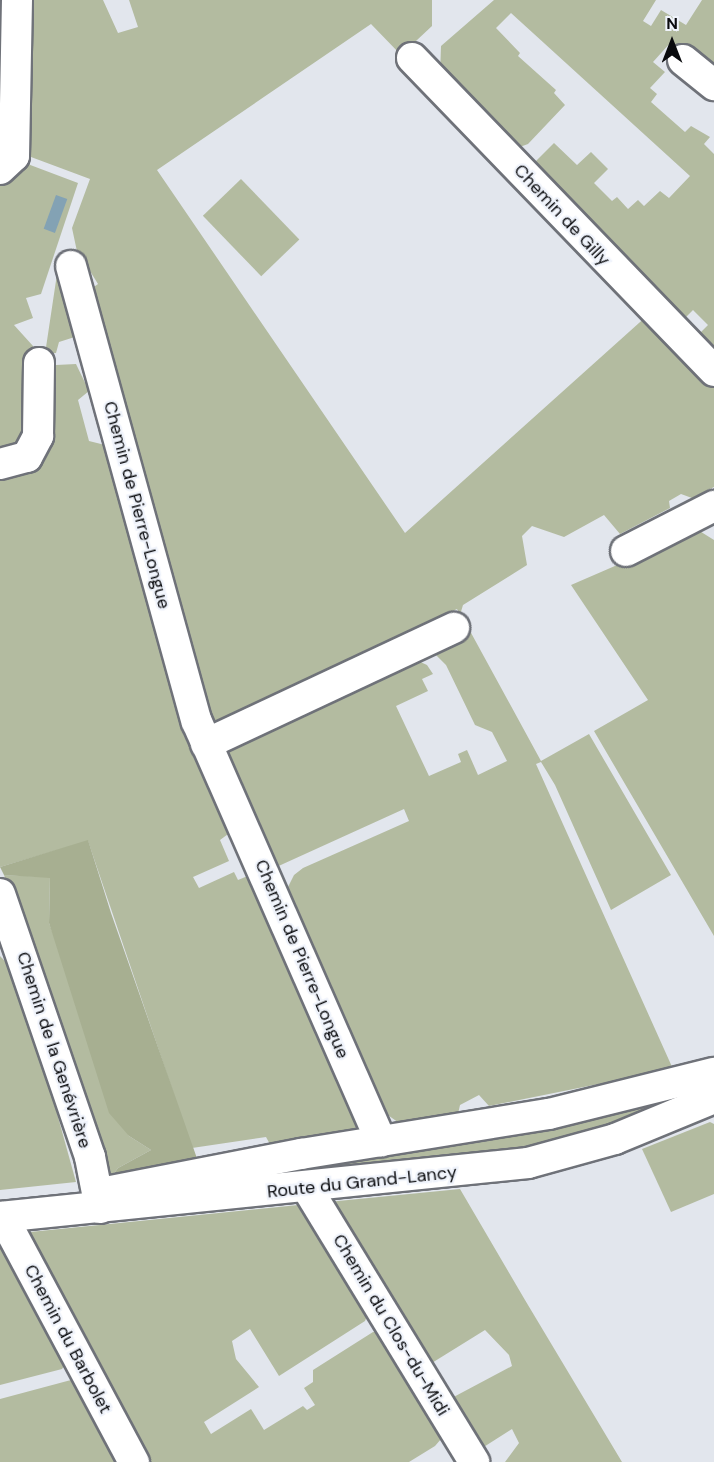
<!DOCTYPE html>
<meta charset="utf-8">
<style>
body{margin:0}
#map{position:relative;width:714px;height:1462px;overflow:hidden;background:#e2e6ed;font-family:"DM Sans",sans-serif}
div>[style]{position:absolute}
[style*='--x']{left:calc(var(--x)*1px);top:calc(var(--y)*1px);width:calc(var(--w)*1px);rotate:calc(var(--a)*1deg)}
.green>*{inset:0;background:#b3bba0;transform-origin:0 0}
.forest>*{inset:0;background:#a7af91}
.water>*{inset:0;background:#83a2b4;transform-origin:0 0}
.roads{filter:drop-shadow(2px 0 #6f7279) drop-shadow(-2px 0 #6f7279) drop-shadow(0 2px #6f7279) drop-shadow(0 -2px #6f7279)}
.minor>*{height:30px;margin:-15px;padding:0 15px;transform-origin:15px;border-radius:15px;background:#fff}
span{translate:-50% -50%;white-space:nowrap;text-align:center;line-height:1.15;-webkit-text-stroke:4.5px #eff3fb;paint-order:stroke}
.street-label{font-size:18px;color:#0a0b0e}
.north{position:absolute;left:642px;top:12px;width:60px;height:60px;-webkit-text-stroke:4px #eff3fb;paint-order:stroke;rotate:0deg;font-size:16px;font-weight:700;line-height:24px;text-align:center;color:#0a0b0e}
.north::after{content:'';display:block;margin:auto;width:21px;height:27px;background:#0a0b0e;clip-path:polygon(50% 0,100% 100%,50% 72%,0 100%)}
</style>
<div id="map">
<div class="green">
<i style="clip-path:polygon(26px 0,103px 0,118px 33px,138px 27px,129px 0,432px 0,432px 26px,401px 55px,371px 24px,157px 170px,405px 533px,649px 314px,714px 381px,714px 487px,692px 498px,681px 494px,669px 501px,670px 508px,620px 534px,604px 515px,564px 537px,532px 526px,522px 536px,527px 565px,463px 605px,460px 615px,457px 609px,380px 645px,382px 651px,219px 726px,205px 718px,87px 292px,98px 284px,90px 271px,82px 275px,72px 228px,90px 179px,31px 157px,24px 147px)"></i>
<i style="clip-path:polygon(494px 0,656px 0,643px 21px,651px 26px,661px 10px,686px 25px,702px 0,714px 0,714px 76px,671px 42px,653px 62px,665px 72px,650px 88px,657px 94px,651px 102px,685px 132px,691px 126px,710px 137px,704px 144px,714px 154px,714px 361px,693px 340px,708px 325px,693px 310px,678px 325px,534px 163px,554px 143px,577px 165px,591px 152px,608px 169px,594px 183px,612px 201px,617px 197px,628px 209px,638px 200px,644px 206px,660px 191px,669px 198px,690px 176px,511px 13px,496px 28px,520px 53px,518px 56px,556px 90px,554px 93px,565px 105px,528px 144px,517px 148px,440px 75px,441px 46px)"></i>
<i style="clip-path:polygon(25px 163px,78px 183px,41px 294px,26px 298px,33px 318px,14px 325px,33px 346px,30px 431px,22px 448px,0 454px,0 182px)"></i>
<i style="left:241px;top:179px;width:84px;height:53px;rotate:46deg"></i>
<i style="clip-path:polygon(64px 272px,81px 335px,59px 342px,56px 353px,45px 354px,57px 274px)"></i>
<i style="clip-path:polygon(76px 364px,89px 391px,78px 400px,89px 441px,109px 446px,235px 829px,220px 840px,229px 861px,193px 877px,199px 888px,234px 872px,238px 880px,255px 873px,362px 1128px,359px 1133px,272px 1148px,266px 1137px,192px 1148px,88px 841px,0 867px,0 474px,24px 468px,45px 373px,56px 365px)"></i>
<i style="clip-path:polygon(698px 530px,714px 540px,714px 936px,594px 731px,648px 700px,571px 585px)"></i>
<i style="clip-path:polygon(470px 631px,541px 761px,589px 734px,671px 875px,611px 910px,555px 785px,541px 762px,536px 764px,673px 1069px,489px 1106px,479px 1095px,460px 1105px,458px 1114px,402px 1125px,382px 1111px,336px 999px,329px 1001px,283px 897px,294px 875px,303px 868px,409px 821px,404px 809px,272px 869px,222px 760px,230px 742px,416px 660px,427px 665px,433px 674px,422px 679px,428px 691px,396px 706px,429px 776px,461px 762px,458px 754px,467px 750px,478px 775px,507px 761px,492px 732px,475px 725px,446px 665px,431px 650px)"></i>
<i style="clip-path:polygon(4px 875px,50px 877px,49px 923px,129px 1136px,151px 1150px,118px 1168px,112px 1176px,105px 1166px)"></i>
<i style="clip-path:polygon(0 956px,19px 976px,76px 1182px,0 1190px)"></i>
<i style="clip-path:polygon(711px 1086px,637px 1118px,568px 1140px,504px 1153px,151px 1186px)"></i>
<i style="clip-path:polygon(710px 1122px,714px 1124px,714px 1194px,671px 1212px,642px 1149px)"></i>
<i style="clip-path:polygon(460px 1189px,525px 1300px,622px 1462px,505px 1462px,519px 1443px,512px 1429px,479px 1450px,448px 1400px,512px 1366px,509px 1355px,485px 1330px,427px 1366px,328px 1202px)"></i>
<i style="clip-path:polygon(308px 1204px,369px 1311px,365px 1321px,279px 1376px,250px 1329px,232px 1341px,236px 1359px,259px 1387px,204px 1422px,211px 1434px,251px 1409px,264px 1430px,303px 1406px,307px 1410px,315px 1405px,304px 1388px,313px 1382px,313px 1370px,373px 1332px,383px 1332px,448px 1431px,435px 1446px,409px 1462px,143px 1462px,29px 1246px,30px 1232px)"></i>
<i style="clip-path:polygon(0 1235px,67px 1362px,62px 1369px,0 1385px)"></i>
<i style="clip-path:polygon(71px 1380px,81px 1383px,121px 1462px,0 1462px,0 1399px)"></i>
</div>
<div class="forest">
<i style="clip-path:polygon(88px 840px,111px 913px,200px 1167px,112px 1176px,118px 1168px,151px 1150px,129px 1136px,109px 1113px,49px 923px,50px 878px,4px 875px,0 867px)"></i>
</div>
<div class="water">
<i style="left:56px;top:195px;width:12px;height:36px;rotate:20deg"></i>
</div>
<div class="roads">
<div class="minor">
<i style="--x:412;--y:58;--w:435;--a:46"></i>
<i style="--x:683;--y:60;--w:40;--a:39"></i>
<i style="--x:0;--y:169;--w:19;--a:-43"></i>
<i style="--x:14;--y:156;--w:156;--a:-88.9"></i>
<i style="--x:71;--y:266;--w:473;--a:74.6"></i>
<i style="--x:197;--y:722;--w:458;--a:66.3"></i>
<i style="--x:0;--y:464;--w:28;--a:-15"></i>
<i style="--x:27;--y:457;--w:24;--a:-62"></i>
<i style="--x:38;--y:436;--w:73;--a:-89.2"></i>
<i style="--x:626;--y:551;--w:99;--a:-27.1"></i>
<i style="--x:206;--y:744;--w:274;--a:-25.1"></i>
<i style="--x:0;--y:894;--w:278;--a:71.1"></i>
<i style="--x:90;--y:1157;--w:52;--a:78.9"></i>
<i style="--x:307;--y:1188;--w:321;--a:58.6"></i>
<i style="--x:105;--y:1192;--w:200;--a:-11"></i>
<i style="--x:301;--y:1154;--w:251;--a:-9.2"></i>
<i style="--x:549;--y:1114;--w:170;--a:-14"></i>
<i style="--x:0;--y:1217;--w:531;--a:-5.84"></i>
<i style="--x:528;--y:1163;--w:90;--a:-15.4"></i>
<i style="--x:615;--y:1139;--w:107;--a:-22.5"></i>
<i style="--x:3;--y:1217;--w:278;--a:61.9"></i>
</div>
</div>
<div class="street-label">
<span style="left:562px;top:215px;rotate:47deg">Chemin de Gilly</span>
<span style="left:137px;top:505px;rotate:75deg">Chemin de Pierre-Longue</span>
<span style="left:302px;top:959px;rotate:67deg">Chemin de Pierre-Longue</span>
<span style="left:54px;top:1050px;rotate:72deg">Chemin de la Genévrière</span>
<span style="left:362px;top:1182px;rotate:-6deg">Route du Grand-Lancy</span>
<span style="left:391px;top:1325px;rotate:59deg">Chemin du Clos-du-Midi</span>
<span style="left:68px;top:1339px;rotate:62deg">Chemin du Barbolet</span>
</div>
<div class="north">N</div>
</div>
